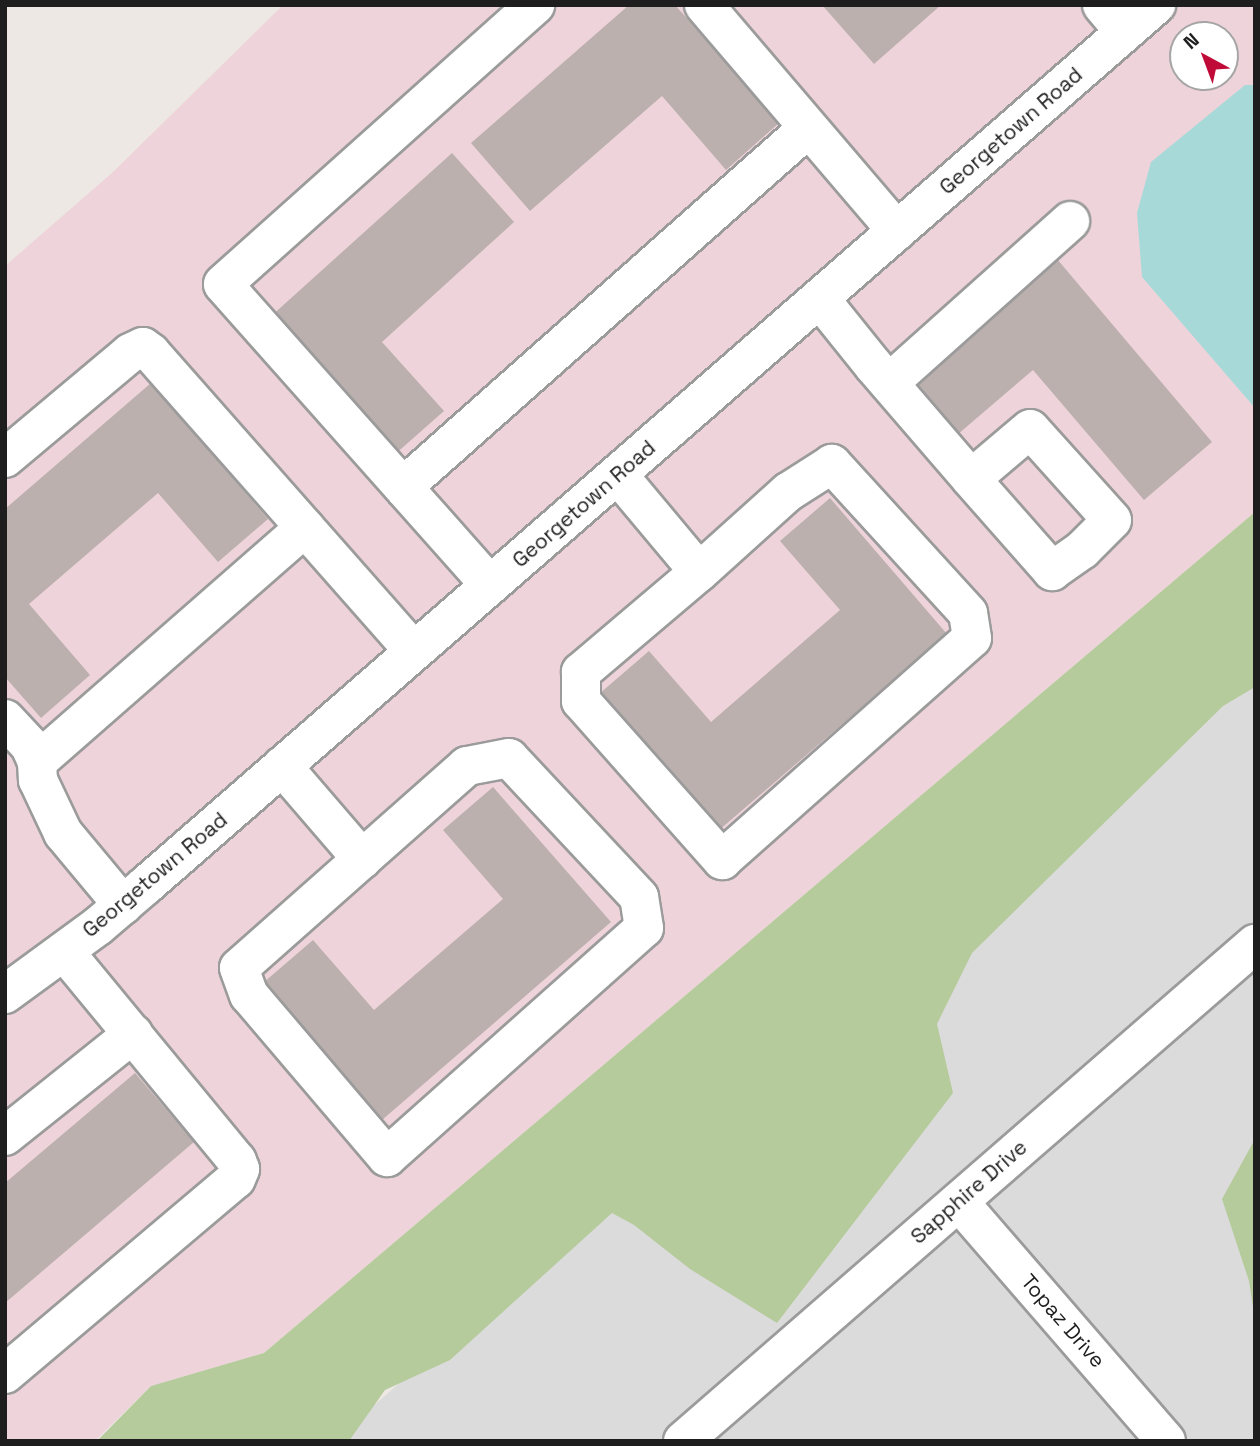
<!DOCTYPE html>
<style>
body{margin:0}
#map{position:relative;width:1260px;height:1446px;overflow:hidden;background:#eee8e4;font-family:"Space Grotesk",sans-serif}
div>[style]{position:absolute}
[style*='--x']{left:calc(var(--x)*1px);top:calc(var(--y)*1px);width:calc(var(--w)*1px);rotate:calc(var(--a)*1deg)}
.residential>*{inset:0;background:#dcdbdb}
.commercial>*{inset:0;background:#eed4da}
.forest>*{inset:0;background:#b5cb9b}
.water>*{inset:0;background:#a7d9d8}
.building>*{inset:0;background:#bbb0ae}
.roads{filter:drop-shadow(2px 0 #9b9b9b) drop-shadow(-2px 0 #9b9b9b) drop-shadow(0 2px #9b9b9b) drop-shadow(0 -2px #9b9b9b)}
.minor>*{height:38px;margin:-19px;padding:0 19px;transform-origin:19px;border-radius:19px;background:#fff}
span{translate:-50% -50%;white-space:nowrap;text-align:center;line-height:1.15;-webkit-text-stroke:6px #fff;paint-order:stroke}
.street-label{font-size:21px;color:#1e1e1e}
.frame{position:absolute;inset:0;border:7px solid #1e1e1e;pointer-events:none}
.north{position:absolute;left:1169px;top:21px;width:70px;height:70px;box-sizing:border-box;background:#fff;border:2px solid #a5a5a5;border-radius:50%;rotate:319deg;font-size:19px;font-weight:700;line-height:28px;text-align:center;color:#1e1e1e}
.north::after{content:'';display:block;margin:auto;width:24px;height:32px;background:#c00b39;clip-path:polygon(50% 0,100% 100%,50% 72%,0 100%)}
</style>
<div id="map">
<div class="residential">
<i style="clip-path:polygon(1255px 638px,1255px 1441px,333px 1441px)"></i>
</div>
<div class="commercial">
<i style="clip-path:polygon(evenodd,283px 5px,1255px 5px,1255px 512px,264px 1353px,151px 1386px,95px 1441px,5px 1441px,5px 266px,113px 172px,283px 5px,1183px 35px,1225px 35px,1225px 77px,1183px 77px,1183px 35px)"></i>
</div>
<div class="forest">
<i style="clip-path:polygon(1255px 512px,1255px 687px,1223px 706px,972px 953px,937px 1024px,953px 1093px,777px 1323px,690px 1269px,634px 1225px,612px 1213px,450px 1360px,385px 1390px,349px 1441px,97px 1441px,151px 1386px,264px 1353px)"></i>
<i style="clip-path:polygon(1255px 1139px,1255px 1320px,1249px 1281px,1222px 1199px)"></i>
</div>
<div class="water">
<i style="clip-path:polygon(1245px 85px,1255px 85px,1255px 408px,1142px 277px,1137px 213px,1151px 162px)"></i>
</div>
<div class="building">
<i style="clip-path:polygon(629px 5px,675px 5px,779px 123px,726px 170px,662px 96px,530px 211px,471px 143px)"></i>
<i style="clip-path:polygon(822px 5px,941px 5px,874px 64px)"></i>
<i style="clip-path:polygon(452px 153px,514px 222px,382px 342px,444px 411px,393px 456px,269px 318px)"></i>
<i style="clip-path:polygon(1057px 259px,1212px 442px,1144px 500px,1033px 370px,957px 435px,913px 382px)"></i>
<i style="clip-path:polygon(151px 383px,268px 519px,218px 562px,158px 493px,29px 604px,90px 675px,41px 718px,5px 677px,5px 509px)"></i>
<i style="clip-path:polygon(830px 498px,947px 634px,718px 831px,599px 694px,649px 651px,711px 722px,840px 610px,780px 541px)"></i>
<i style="clip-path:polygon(493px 787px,611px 922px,382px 1120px,263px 983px,313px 940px,374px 1010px,503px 899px,443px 830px)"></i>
<i style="clip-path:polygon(135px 1073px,194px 1142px,5px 1303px,5px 1183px)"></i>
</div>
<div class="roads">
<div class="minor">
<i style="--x:704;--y:5;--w:297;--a:49.5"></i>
<i style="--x:1102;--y:5;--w:35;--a:50"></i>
<i style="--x:820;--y:299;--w:85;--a:51.2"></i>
<i style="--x:873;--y:365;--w:150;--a:49.3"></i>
<i style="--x:971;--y:479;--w:123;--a:48.6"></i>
<i style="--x:1052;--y:571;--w:37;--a:-35"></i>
<i style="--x:1082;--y:550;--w:42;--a:-45"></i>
<i style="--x:1112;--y:520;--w:122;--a:-132"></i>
<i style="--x:1030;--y:429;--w:77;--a:139.7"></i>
<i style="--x:889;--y:383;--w:243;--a:-41.8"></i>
<i style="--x:5;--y:458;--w:163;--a:-40"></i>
<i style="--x:130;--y:353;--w:14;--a:-25"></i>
<i style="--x:143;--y:347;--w:10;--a:37"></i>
<i style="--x:151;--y:353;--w:397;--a:48.6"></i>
<i style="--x:618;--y:475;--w:126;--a:50.1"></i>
<i style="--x:699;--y:572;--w:155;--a:139.7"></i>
<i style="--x:581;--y:672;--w:29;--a:90"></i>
<i style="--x:581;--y:701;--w:213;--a:48.4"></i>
<i style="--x:722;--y:860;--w:334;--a:-41.6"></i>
<i style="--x:972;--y:638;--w:25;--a:-99"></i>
<i style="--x:968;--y:613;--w:202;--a:-132.4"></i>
<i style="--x:832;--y:464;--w:52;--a:147.5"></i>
<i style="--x:788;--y:492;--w:120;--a:138"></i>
<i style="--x:403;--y:487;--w:541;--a:-41.55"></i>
<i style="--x:490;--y:585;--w:402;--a:-131.6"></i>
<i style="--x:223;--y:284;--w:419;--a:-41.8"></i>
<i style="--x:5;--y:719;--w:37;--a:47"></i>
<i style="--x:30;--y:746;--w:17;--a:66"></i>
<i style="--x:37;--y:762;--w:18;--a:87"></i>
<i style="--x:38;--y:780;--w:59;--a:64.7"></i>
<i style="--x:63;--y:833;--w:94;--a:50.2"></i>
<i style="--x:37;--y:762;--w:356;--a:-41.2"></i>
<i style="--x:282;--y:766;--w:123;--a:49.3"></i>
<i style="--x:362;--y:859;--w:164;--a:138.5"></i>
<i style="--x:239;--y:968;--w:29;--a:70"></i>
<i style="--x:249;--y:995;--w:213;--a:49.6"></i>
<i style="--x:387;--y:1157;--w:344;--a:-41.7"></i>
<i style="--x:644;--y:928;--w:31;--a:-99"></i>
<i style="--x:639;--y:897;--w:190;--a:-133.1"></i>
<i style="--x:509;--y:758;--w:43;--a:169.2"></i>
<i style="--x:467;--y:766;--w:140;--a:138.5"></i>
<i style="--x:5;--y:994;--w:115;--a:-36.2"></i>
<i style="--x:98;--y:926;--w:63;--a:-40.5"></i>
<i style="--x:146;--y:885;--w:1340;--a:-41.07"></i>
<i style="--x:5;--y:1136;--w:164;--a:-38.6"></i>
<i style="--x:959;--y:1202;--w:316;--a:49.1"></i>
<i style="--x:5;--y:1374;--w:302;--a:-40.2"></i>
<i style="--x:236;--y:1179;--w:11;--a:-68"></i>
<i style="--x:240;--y:1169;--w:9;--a:-111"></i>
<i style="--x:237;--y:1161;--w:272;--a:-129.5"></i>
<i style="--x:683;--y:1441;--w:758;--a:-40.99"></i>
</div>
</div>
<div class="street-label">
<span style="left:1011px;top:131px;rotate:-41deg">Georgetown Road</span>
<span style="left:584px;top:504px;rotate:-41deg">Georgetown Road</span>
<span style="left:155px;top:875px;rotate:-40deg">Georgetown Road</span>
<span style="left:969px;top:1192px;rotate:-41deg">Sapphire Drive</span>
<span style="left:1063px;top:1321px;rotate:49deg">Topaz Drive</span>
</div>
<div class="frame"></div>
<div class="north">N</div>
</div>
